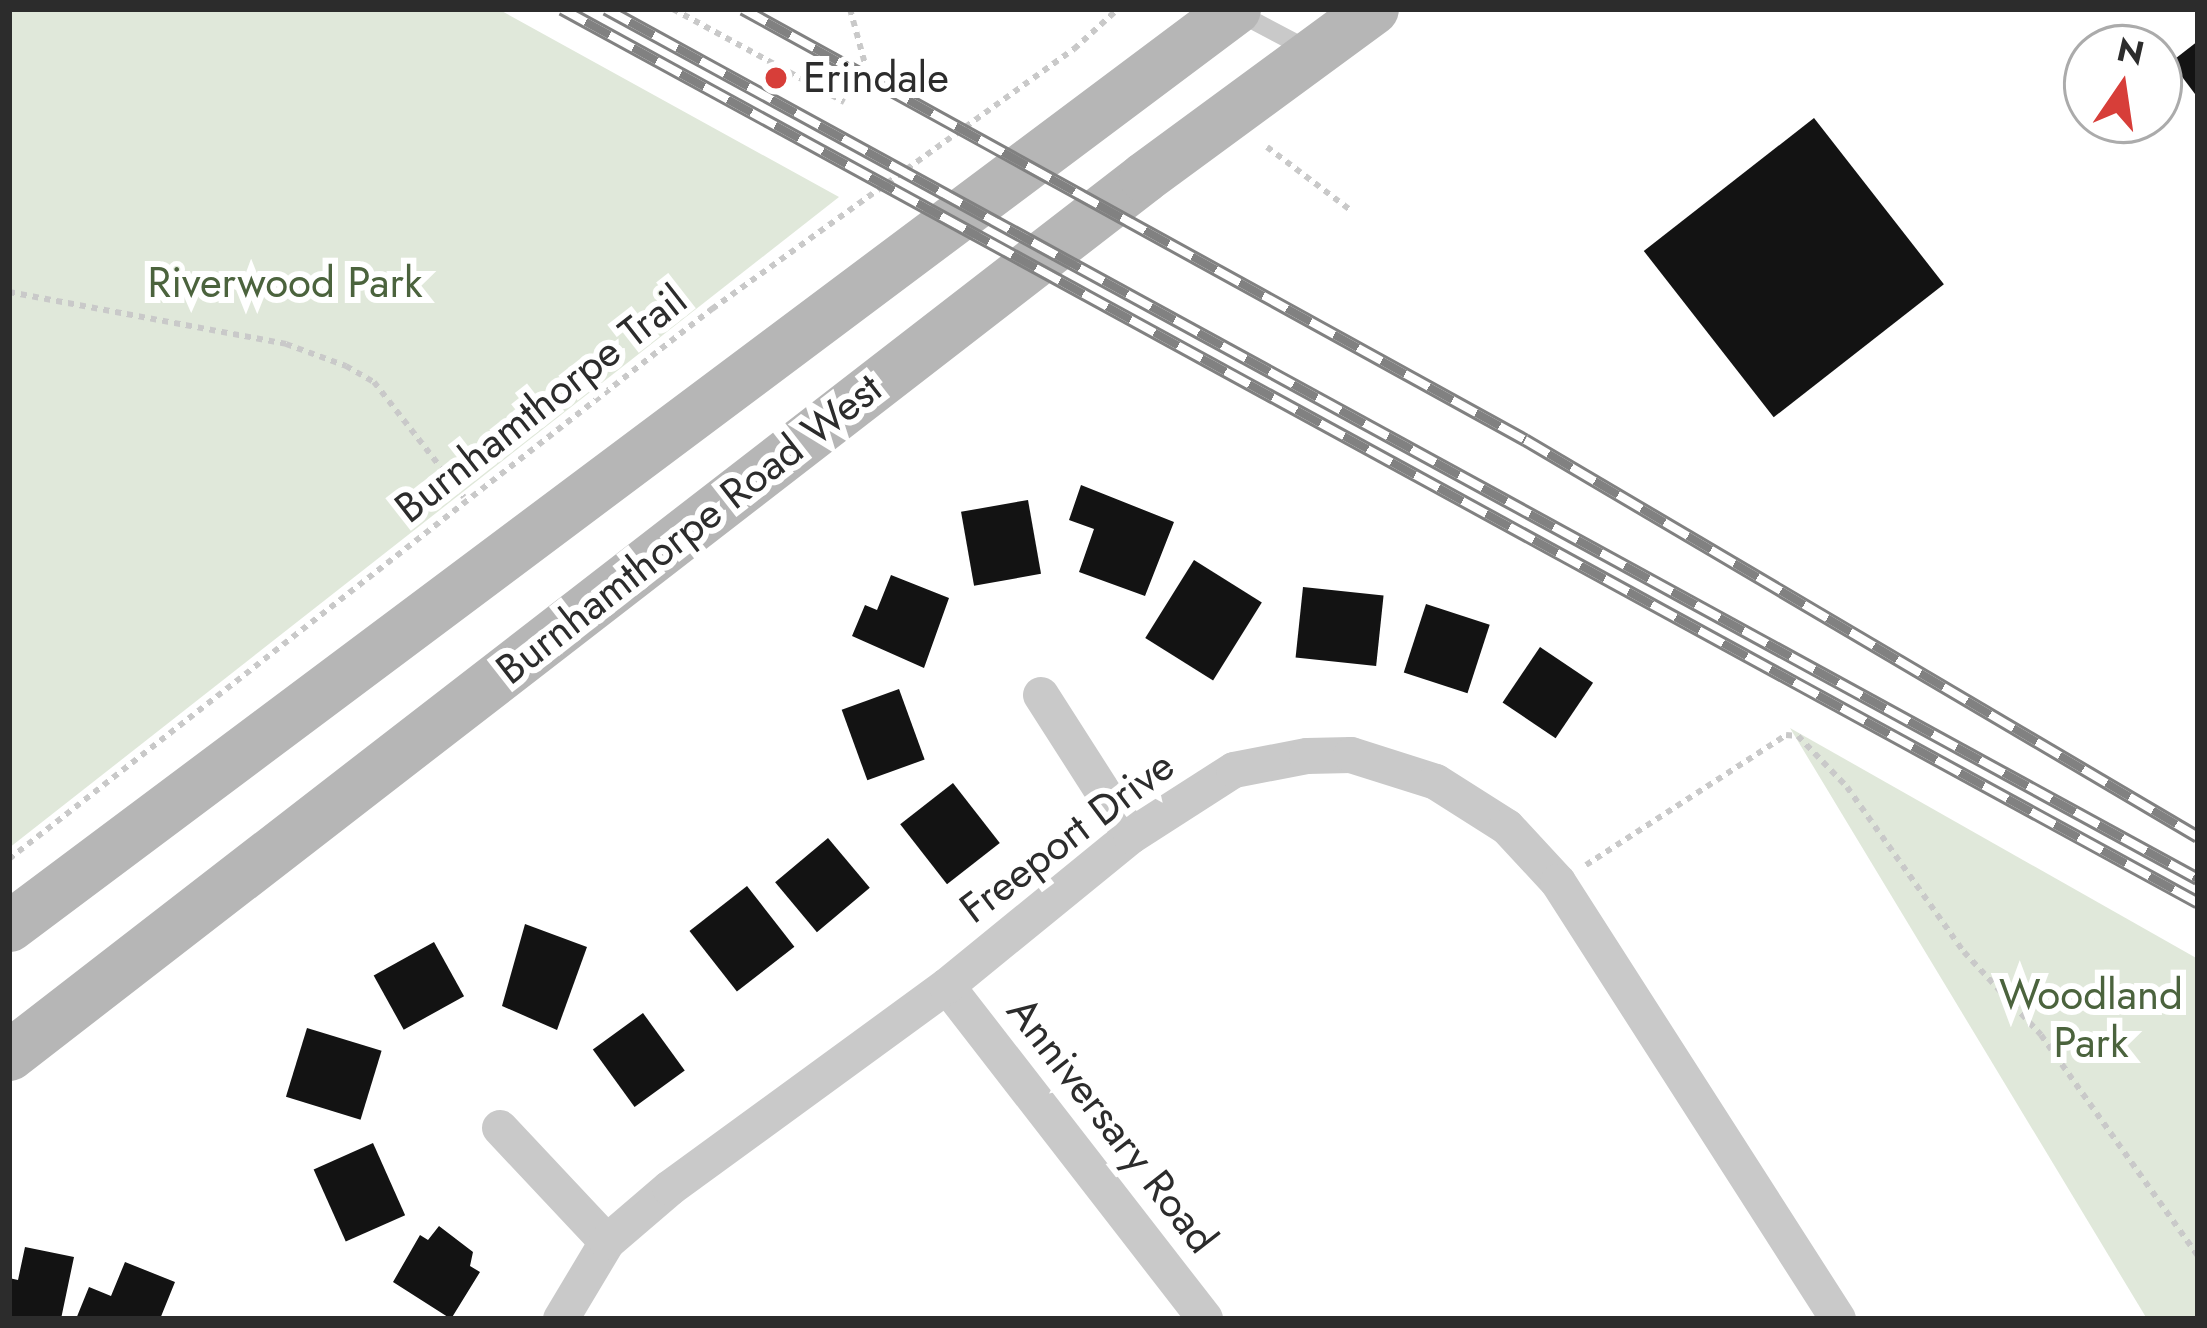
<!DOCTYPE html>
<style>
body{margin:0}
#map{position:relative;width:2207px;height:1328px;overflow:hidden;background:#fff;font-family:Jost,sans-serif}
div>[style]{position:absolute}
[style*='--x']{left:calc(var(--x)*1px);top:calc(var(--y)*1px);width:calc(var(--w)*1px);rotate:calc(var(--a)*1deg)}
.green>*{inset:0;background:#e0e8da}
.building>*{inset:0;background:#131313;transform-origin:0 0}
.path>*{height:6px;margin-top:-3px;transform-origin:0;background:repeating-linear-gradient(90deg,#c9c9c9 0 6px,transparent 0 12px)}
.service>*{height:18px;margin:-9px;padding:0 9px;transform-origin:9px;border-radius:9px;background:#c9c9c9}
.minor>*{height:36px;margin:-18px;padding:0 18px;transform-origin:18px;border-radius:18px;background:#c9c9c9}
.secondary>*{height:51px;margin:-25.5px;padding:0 25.5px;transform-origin:25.5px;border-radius:25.5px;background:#b6b6b6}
.rail>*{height:14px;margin-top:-7px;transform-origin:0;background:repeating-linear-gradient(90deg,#fff 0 27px,#818181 0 54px);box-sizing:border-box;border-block:3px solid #818181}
.dots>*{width:33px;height:33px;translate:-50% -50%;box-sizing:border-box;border:6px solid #fff;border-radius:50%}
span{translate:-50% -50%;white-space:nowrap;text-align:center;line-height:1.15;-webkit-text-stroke:12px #fff;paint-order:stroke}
.poi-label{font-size:42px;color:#2c2c2c}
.left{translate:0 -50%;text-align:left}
.park-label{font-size:42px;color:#4b633d}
.street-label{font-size:42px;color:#2c2c2c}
.frame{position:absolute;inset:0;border:12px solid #2c2c2c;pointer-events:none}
.north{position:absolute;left:2063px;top:24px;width:120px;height:120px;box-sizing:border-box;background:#fff;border:3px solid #ababab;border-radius:50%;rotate:13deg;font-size:33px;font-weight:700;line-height:48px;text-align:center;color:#2c2c2c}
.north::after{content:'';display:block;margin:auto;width:42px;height:54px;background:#d73e39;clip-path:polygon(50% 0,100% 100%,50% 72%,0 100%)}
</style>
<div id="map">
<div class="green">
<i style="clip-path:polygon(9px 9px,498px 9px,839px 197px,9px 848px)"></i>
<i style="clip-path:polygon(1790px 728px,2198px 959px,2198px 1319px,2147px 1319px)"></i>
</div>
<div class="building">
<i style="clip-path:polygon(2198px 41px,2198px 98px,2171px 62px)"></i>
<i style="left:1814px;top:118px;width:211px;height:216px;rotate:52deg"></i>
<i style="clip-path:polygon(1081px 485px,1174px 522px,1145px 596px,1079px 572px,1094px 529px,1069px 520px)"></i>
<i style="left:1028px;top:500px;width:75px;height:68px;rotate:80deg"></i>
<i style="left:1194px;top:560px;width:80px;height:92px;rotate:32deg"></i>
<i style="clip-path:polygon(891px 575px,949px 598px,924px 668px,852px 636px,865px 605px,877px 610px)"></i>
<i style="left:1303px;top:587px;width:81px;height:71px;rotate:6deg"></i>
<i style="left:1426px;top:604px;width:67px;height:72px;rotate:18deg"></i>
<i style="left:1540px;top:647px;width:64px;height:67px;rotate:34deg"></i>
<i style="left:899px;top:689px;width:75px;height:61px;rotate:70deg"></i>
<i style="left:953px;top:783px;width:76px;height:67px;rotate:52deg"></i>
<i style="left:828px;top:838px;width:65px;height:69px;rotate:50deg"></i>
<i style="left:747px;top:886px;width:77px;height:73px;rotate:52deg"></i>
<i style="clip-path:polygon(525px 924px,587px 947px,557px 1030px,502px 1006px)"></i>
<i style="left:434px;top:942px;width:62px;height:69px;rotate:61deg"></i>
<i style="left:643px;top:1013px;width:71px;height:62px;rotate:54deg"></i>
<i style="left:307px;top:1028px;width:78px;height:72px;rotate:17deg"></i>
<i style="left:373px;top:1143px;width:79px;height:65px;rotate:66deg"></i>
<i style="clip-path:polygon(439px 1226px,473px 1252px,470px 1266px,480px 1272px,451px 1319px,393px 1282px,420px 1235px,428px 1240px)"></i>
<i style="clip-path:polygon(25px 1247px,74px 1257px,61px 1319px,9px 1319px,9px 1278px,18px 1280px)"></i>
<i style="clip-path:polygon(125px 1262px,175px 1282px,160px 1319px,76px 1319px,89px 1287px,111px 1296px)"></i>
</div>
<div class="path">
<i style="--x:673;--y:9;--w:195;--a:28.5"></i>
<i style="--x:850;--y:9;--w:57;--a:74.7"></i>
<i style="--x:1267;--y:147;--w:103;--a:37.1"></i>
<i style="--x:9;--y:292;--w:282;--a:10.6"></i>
<i style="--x:286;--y:344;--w:64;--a:20.1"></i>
<i style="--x:346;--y:366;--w:32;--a:30"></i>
<i style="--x:374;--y:382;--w:146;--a:52"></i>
<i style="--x:9;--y:859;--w:893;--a:-38.04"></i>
<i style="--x:712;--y:309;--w:446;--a:-35.7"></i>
<i style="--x:1074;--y:49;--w:59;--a:-42.3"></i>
<i style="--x:1586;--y:865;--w:239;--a:-33"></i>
<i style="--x:1786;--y:735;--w:12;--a:5"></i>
<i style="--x:1798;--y:736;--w:71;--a:46.1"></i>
<i style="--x:1847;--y:787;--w:202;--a:54.7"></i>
<i style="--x:1964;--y:952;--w:113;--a:47.1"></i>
<i style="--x:2041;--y:1035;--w:271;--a:54.6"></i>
</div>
<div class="service">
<i style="--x:1235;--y:11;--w:81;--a:27.8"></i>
</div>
<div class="minor">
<i style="--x:1041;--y:695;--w:167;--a:57.4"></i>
<i style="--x:947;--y:986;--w:421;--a:52.2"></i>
<i style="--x:500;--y:1128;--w:156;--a:46.8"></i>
<i style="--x:561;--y:1319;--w:90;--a:-59.1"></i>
<i style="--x:607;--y:1242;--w:83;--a:-40.6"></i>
<i style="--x:670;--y:1188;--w:343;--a:-36.1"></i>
<i style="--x:947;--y:986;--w:237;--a:-39.2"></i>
<i style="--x:1131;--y:836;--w:122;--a:-32.7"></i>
<i style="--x:1234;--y:770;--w:74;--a:-10.9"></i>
<i style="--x:1307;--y:756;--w:44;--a:-1.3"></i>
<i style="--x:1351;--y:755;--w:89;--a:17.6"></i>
<i style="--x:1436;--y:782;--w:84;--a:32.4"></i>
<i style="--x:1507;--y:827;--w:75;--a:47.2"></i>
<i style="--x:1558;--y:882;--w:519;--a:57.35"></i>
</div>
<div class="secondary">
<i style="--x:9;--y:926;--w:1531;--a:-36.8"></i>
<i style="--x:9;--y:1055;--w:1435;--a:-37.72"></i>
<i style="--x:1144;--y:177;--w:284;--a:-36.3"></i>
</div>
<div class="rail">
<i style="--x:562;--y:9;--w:1864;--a:28.65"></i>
<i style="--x:606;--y:9;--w:1814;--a:28.66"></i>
<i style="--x:743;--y:9;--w:893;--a:28.86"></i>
<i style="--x:1525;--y:440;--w:781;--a:30.54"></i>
</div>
<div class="dots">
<i style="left:776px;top:78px;background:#d73e39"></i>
</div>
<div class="poi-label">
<span class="left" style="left:803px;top:78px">Erindale</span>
</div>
<div class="park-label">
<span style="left:285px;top:283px">Riverwood Park</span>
<span style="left:2091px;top:1019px">Woodland<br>Park</span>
</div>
<div class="street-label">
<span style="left:541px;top:404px;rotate:-38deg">Burnhamthorpe Trail</span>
<span style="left:689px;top:529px;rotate:-38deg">Burnhamthorpe Road West</span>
<span style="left:1067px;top:837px;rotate:-37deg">Freeport Drive</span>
<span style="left:1112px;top:1125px;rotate:52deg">Anniversary Road</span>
</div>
<div class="frame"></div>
<div class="north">N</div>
</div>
